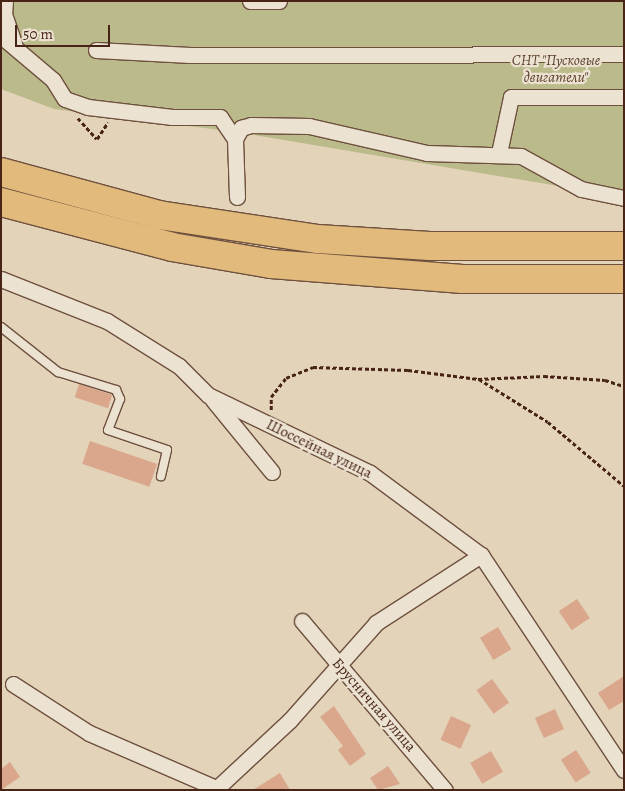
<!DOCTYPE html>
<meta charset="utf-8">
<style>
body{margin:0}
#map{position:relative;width:625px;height:791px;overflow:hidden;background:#e2d3b9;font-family:Alegreya,serif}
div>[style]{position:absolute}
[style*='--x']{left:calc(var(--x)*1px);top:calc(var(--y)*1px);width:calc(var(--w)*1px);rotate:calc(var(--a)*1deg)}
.green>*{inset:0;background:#bbba8a}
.building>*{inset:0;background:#daa78c;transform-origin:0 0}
.path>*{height:2.5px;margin-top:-1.25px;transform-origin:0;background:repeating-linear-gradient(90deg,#472415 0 4px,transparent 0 6.5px)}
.roads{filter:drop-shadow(1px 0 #6e503e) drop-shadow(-1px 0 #6e503e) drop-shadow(0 1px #6e503e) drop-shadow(0 -1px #6e503e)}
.lane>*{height:8px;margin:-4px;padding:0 4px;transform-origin:4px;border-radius:4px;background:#ece2d2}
.street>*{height:15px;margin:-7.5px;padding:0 7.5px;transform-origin:7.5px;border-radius:7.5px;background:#ece2d2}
.highway>*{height:28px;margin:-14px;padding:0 14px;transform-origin:14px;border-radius:14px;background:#e1ba7c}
span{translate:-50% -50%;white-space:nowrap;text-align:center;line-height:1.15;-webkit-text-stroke:4.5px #ece2d2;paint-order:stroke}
.park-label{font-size:15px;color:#5e422c;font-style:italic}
.street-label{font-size:15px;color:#472415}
.frame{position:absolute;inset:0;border:2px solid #472415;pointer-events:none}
.scale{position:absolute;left:15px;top:25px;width:95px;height:22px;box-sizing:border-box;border:2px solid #472415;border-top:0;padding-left:6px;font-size:15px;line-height:18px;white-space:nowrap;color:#472415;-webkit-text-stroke:4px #ece2d2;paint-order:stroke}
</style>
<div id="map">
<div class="green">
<i style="clip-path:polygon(1px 1px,624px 1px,624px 197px,236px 132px,54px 109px,1px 89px)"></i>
</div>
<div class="building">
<i style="left:79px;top:384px;width:35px;height:14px;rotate:18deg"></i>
<i style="left:90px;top:441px;width:71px;height:24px;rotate:19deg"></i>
<i style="left:577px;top:599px;width:23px;height:22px;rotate:56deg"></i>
<i style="left:498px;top:627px;width:26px;height:21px;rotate:59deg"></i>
<i style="clip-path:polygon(624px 676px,624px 701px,609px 710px,598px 693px)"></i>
<i style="left:492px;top:679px;width:29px;height:19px;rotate:54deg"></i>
<i style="clip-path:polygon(334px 706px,366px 754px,350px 766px,338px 750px,343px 746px,320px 717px)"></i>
<i style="left:555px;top:709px;width:22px;height:22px;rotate:66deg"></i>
<i style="left:451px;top:716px;width:22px;height:26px;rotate:24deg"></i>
<i style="left:576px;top:750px;width:27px;height:18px;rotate:57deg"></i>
<i style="left:491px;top:751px;width:24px;height:24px;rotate:60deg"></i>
<i style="clip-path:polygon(10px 762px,20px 777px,1px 790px,1px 769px)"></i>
<i style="clip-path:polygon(388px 766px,400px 784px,378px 790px,370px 778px)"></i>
<i style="clip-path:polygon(280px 773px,290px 790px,253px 790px)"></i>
</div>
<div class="path">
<i style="--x:78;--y:118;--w:28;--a:48"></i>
<i style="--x:97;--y:139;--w:20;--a:-57"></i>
<i style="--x:479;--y:379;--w:81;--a:31.9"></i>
<i style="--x:548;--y:422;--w:99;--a:40.1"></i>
<i style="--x:271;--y:410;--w:13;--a:-90"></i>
<i style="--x:271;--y:397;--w:24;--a:-52"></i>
<i style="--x:286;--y:378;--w:29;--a:-22"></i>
<i style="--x:313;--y:367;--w:95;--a:1.8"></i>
<i style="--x:408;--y:370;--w:71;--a:7.3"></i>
<i style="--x:478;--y:379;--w:66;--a:-2.6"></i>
<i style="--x:544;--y:376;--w:61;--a:3.8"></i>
<i style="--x:605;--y:380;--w:20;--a:18"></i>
</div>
<div class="roads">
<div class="lane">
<i style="--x:1;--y:327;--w:73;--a:38.3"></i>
<i style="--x:58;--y:372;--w:61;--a:17.2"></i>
<i style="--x:116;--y:390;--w:10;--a:66"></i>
<i style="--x:120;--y:399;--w:33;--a:111"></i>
<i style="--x:108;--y:430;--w:62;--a:18.7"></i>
<i style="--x:167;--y:450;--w:27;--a:103"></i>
</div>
<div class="street">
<i style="--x:5;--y:1;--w:13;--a:94"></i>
<i style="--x:4;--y:14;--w:31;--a:71"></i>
<i style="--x:250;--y:1;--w:29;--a:0"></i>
<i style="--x:1;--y:36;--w:68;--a:40.2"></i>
<i style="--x:53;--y:80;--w:22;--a:58"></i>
<i style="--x:65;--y:99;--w:24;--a:19"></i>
<i style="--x:88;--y:107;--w:85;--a:6.8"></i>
<i style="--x:172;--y:117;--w:48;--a:0"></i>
<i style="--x:220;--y:117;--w:27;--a:56"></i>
<i style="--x:235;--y:139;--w:58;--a:88"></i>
<i style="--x:96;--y:50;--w:94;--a:3"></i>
<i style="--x:190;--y:55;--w:434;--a:-0.1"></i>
<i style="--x:235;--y:139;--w:13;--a:-61"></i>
<i style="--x:241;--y:128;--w:10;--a:-17"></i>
<i style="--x:251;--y:125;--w:58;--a:1"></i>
<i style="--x:309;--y:126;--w:121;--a:12.9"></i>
<i style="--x:427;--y:153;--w:94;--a:1.8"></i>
<i style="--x:521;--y:156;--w:68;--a:28.8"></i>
<i style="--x:581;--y:189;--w:44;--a:11.8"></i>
<i style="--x:499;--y:153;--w:57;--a:-77.9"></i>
<i style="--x:511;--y:97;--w:113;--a:0"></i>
<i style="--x:1;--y:279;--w:114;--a:21.6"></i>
<i style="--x:107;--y:321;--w:85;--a:32"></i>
<i style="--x:179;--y:366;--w:41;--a:45"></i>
<i style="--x:208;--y:395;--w:180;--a:25.7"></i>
<i style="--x:370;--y:473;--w:138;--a:36.5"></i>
<i style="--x:481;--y:555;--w:258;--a:56.4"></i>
<i style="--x:213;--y:400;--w:93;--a:50.7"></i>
<i style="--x:302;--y:621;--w:221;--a:49.8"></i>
<i style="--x:13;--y:684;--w:90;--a:32.8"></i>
<i style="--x:89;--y:733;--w:136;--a:23.4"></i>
<i style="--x:215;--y:790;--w:103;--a:-43"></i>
<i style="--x:290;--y:720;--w:130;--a:-48.4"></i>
<i style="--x:376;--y:623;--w:125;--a:-32.9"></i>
</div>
<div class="highway">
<i style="--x:1;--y:172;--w:164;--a:15.2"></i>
<i style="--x:159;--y:215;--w:161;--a:8.6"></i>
<i style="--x:318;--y:239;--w:112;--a:3.6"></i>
<i style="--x:430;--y:246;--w:194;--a:0"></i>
<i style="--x:1;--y:202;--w:177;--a:14.7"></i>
<i style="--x:172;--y:247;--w:100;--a:9.7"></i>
<i style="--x:271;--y:264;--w:192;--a:4.5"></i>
<i style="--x:462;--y:279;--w:162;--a:0"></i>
</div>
</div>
<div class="park-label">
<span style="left:556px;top:69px">СНТ "Пусковые<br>двигатели"</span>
</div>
<div class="street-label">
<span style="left:319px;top:449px;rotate:26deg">Шоссейная улица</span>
<span style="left:374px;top:705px;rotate:49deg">Брусничная улица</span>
</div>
<div class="frame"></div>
<div class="scale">50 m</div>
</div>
